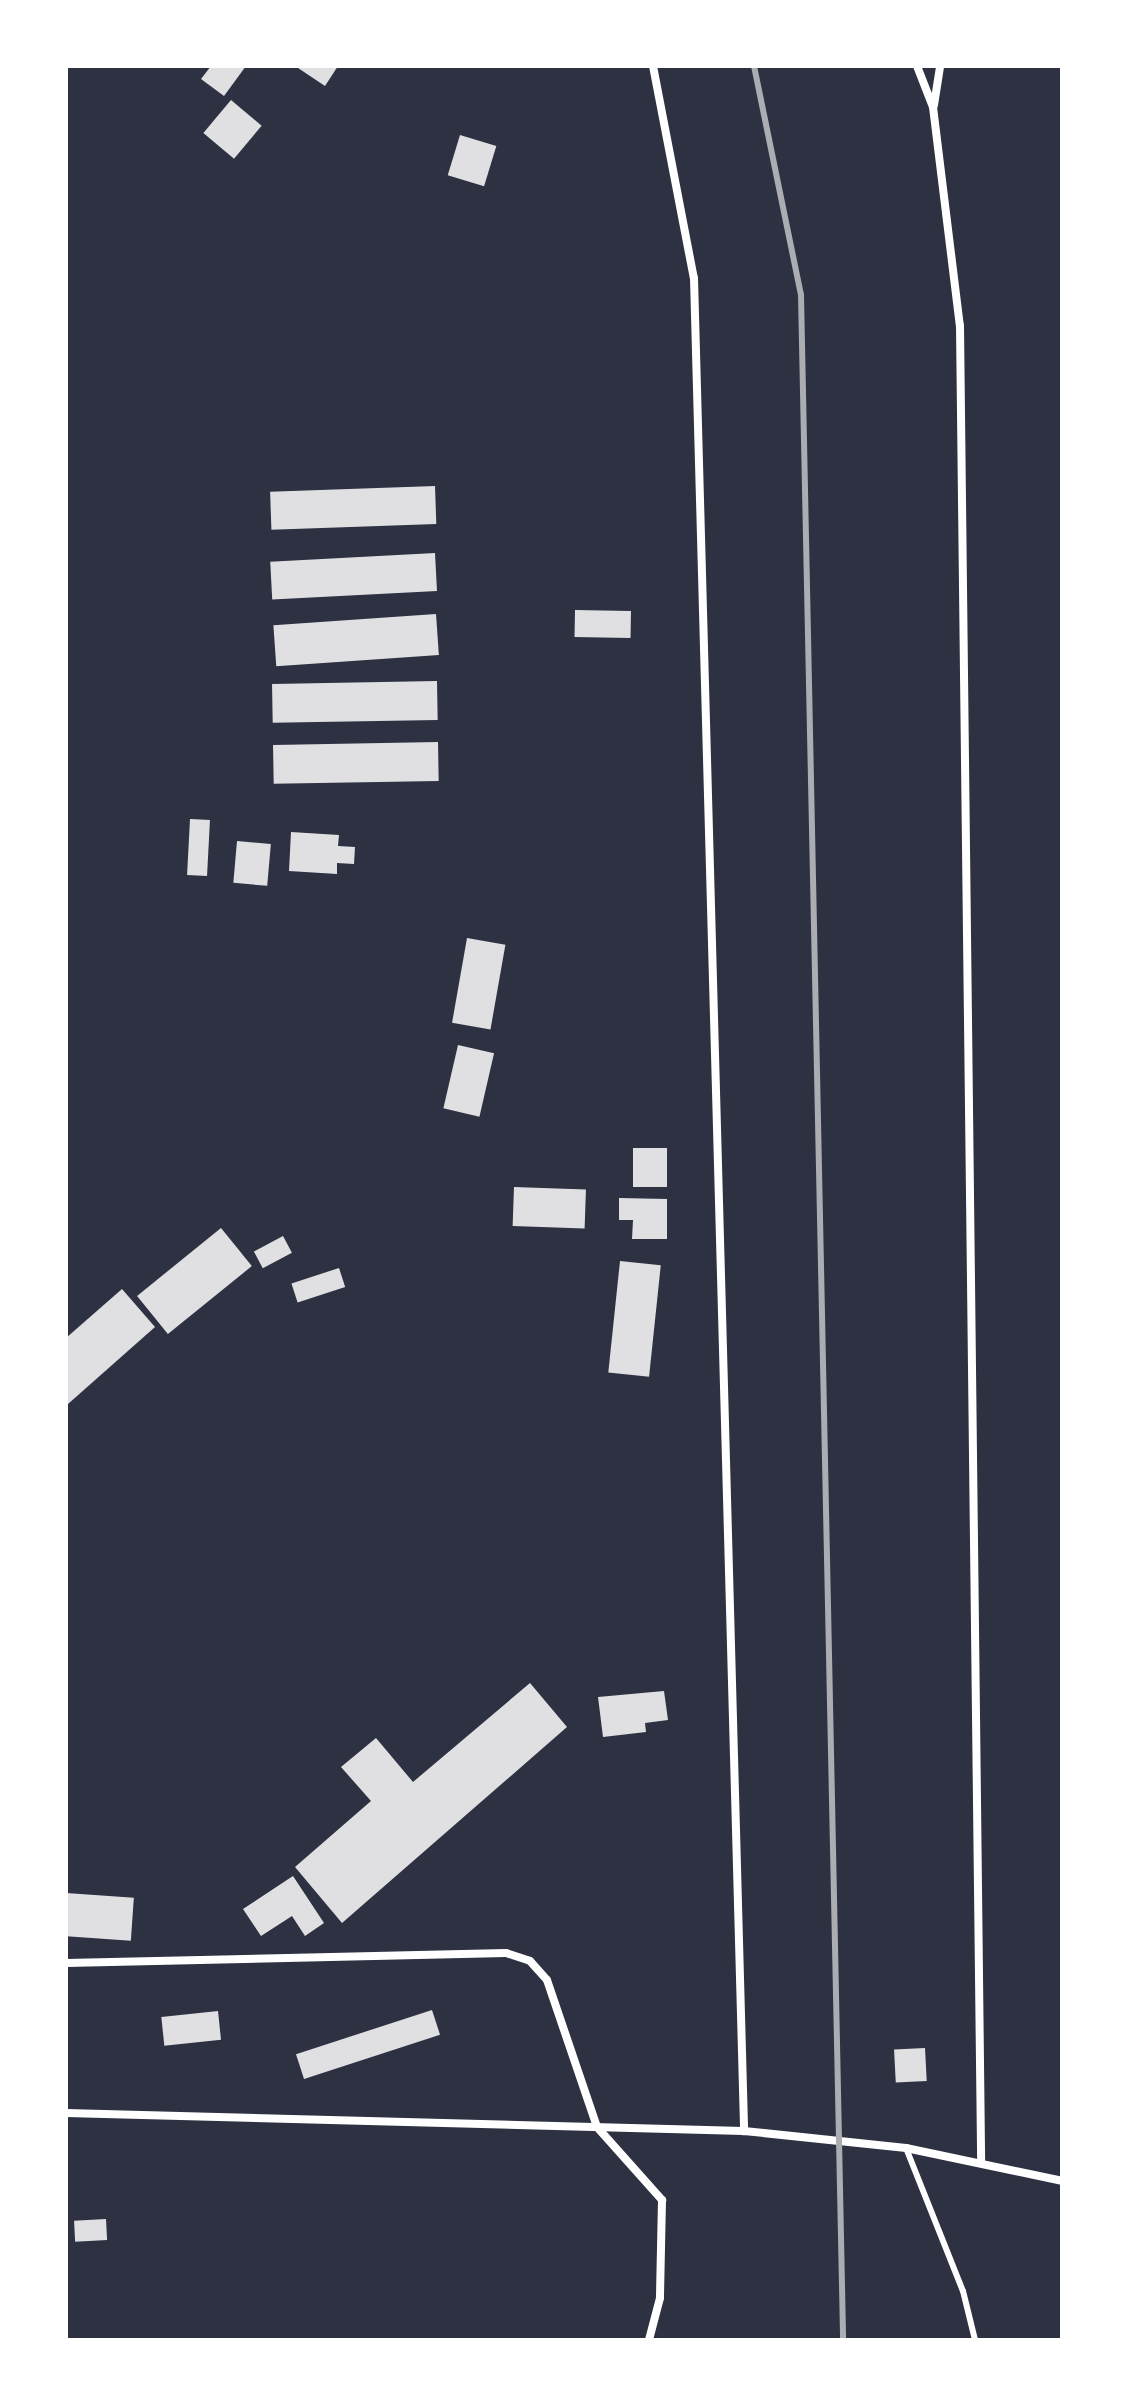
<!DOCTYPE html>
<style>
body{margin:0}
#map{position:relative;width:1128px;height:2406px;overflow:hidden;background:#2d3142;font-family:Mulish,sans-serif}
div>[style]{position:absolute}
[style*='--x']{left:calc(var(--x)*1px);top:calc(var(--y)*1px);width:calc(var(--w)*1px);rotate:calc(var(--a)*1deg)}
.building>*{inset:0;background:#e0e0e3;transform-origin:0 0}
.service>*{height:6px;margin:-3px;padding:0 3px;transform-origin:3px;border-radius:3px;background:#fff}
.minor>*{height:8px;margin:-4px;padding:0 4px;transform-origin:4px;border-radius:4px;background:#fff}
.rail>*{height:6px;margin:-3px;padding:0 3px;transform-origin:3px;border-radius:3px;background:#abadb3}
span{translate:-50% -50%;white-space:nowrap;text-align:center;line-height:1.15;-webkit-text-stroke:6px #fff;paint-order:stroke}
.frame{position:absolute;inset:0;border:68px solid #fff;pointer-events:none}
</style>
<div id="map">
<div class="building">
<i style="clip-path:polygon(211px 66px,246px 66px,224px 96px,201px 79px)"></i>
<i style="clip-path:polygon(295px 66px,338px 66px,325px 86px)"></i>
<i style="left:231px;top:100px;width:40px;height:43px;rotate:40deg"></i>
<i style="left:460px;top:135px;width:38px;height:42px;rotate:17deg"></i>
<i style="left:435px;top:486px;width:38px;height:165px;rotate:88deg"></i>
<i style="left:435px;top:553px;width:38px;height:165px;rotate:87deg"></i>
<i style="left:575px;top:610px;width:56px;height:27px;rotate:1deg"></i>
<i style="left:436px;top:614px;width:41px;height:163px;rotate:86deg"></i>
<i style="left:437px;top:681px;width:39px;height:165px;rotate:89deg"></i>
<i style="left:438px;top:742px;width:39px;height:165px;rotate:89deg"></i>
<i style="left:190px;top:819px;width:20px;height:56px;rotate:3deg"></i>
<i style="clip-path:polygon(291px 832px,339px 835px,338px 846px,355px 847px,354px 864px,337px 863px,337px 874px,289px 871px)"></i>
<i style="left:237px;top:841px;width:34px;height:42px;rotate:5deg"></i>
<i style="left:467px;top:938px;width:39px;height:86px;rotate:10deg"></i>
<i style="left:458px;top:1045px;width:37px;height:65px;rotate:13deg"></i>
<i style="left:633px;top:1148px;width:34px;height:39px"></i>
<i style="left:514px;top:1187px;width:72px;height:39px;rotate:2deg"></i>
<i style="clip-path:polygon(619px 1198px,667px 1199px,667px 1239px,632px 1239px,633px 1220px,619px 1220px)"></i>
<i style="left:221px;top:1228px;width:49px;height:108px;rotate:51deg"></i>
<i style="left:283px;top:1236px;width:19px;height:33px;rotate:62deg"></i>
<i style="left:620px;top:1261px;width:41px;height:112px;rotate:6deg"></i>
<i style="left:339px;top:1268px;width:20px;height:50px;rotate:72deg"></i>
<i style="clip-path:polygon(122px 1289px,155px 1327px,68px 1404px,66px 1338px)"></i>
<i style="clip-path:polygon(530px 1683px,567px 1727px,342px 1923px,295px 1867px,371px 1801px,341px 1767px,376px 1738px,413px 1782px)"></i>
<i style="clip-path:polygon(664px 1691px,668px 1720px,645px 1723px,646px 1732px,603px 1737px,598px 1697px)"></i>
<i style="clip-path:polygon(293px 1876px,324px 1923px,305px 1936px,292px 1916px,261px 1936px,243px 1909px)"></i>
<i style="left:66px;top:1893px;width:68px;height:43px;rotate:4deg"></i>
<i style="left:432px;top:2010px;width:26px;height:143px;rotate:72deg"></i>
<i style="left:218px;top:2011px;width:29px;height:57px;rotate:84deg"></i>
<i style="left:925px;top:2048px;width:33px;height:31px;rotate:87deg"></i>
<i style="left:106px;top:2219px;width:21px;height:32px;rotate:87deg"></i>
</div>
<div class="service">
<i style="--x:906;--y:2148;--w:154;--a:68.3"></i>
<i style="--x:963;--y:2291;--w:50;--a:76.2"></i>
</div>
<div class="minor">
<i style="--x:653;--y:66;--w:216;--a:79.1"></i>
<i style="--x:694;--y:278;--w:1854;--a:88.45"></i>
<i style="--x:917;--y:66;--w:44;--a:68.7"></i>
<i style="--x:933;--y:107;--w:221;--a:83"></i>
<i style="--x:960;--y:326;--w:1836;--a:89.34"></i>
<i style="--x:934;--y:105;--w:39;--a:-81"></i>
<i style="--x:66;--y:1963;--w:440;--a:-1.3"></i>
<i style="--x:506;--y:1953;--w:25;--a:18"></i>
<i style="--x:530;--y:1961;--w:25;--a:48"></i>
<i style="--x:547;--y:1980;--w:155;--a:71.2"></i>
<i style="--x:597;--y:2127;--w:98;--a:48.3"></i>
<i style="--x:662;--y:2200;--w:98;--a:91.2"></i>
<i style="--x:660;--y:2298;--w:43;--a:104.7"></i>
<i style="--x:66;--y:2113;--w:678;--a:1.52"></i>
<i style="--x:744;--y:2131;--w:163;--a:6"></i>
<i style="--x:906;--y:2148;--w:159;--a:11.9"></i>
</div>
<div class="rail">
<i style="--x:754;--y:66;--w:234;--a:78.4"></i>
<i style="--x:801;--y:295;--w:2045;--a:88.82"></i>
</div>
<div class="frame"></div>
</div>
